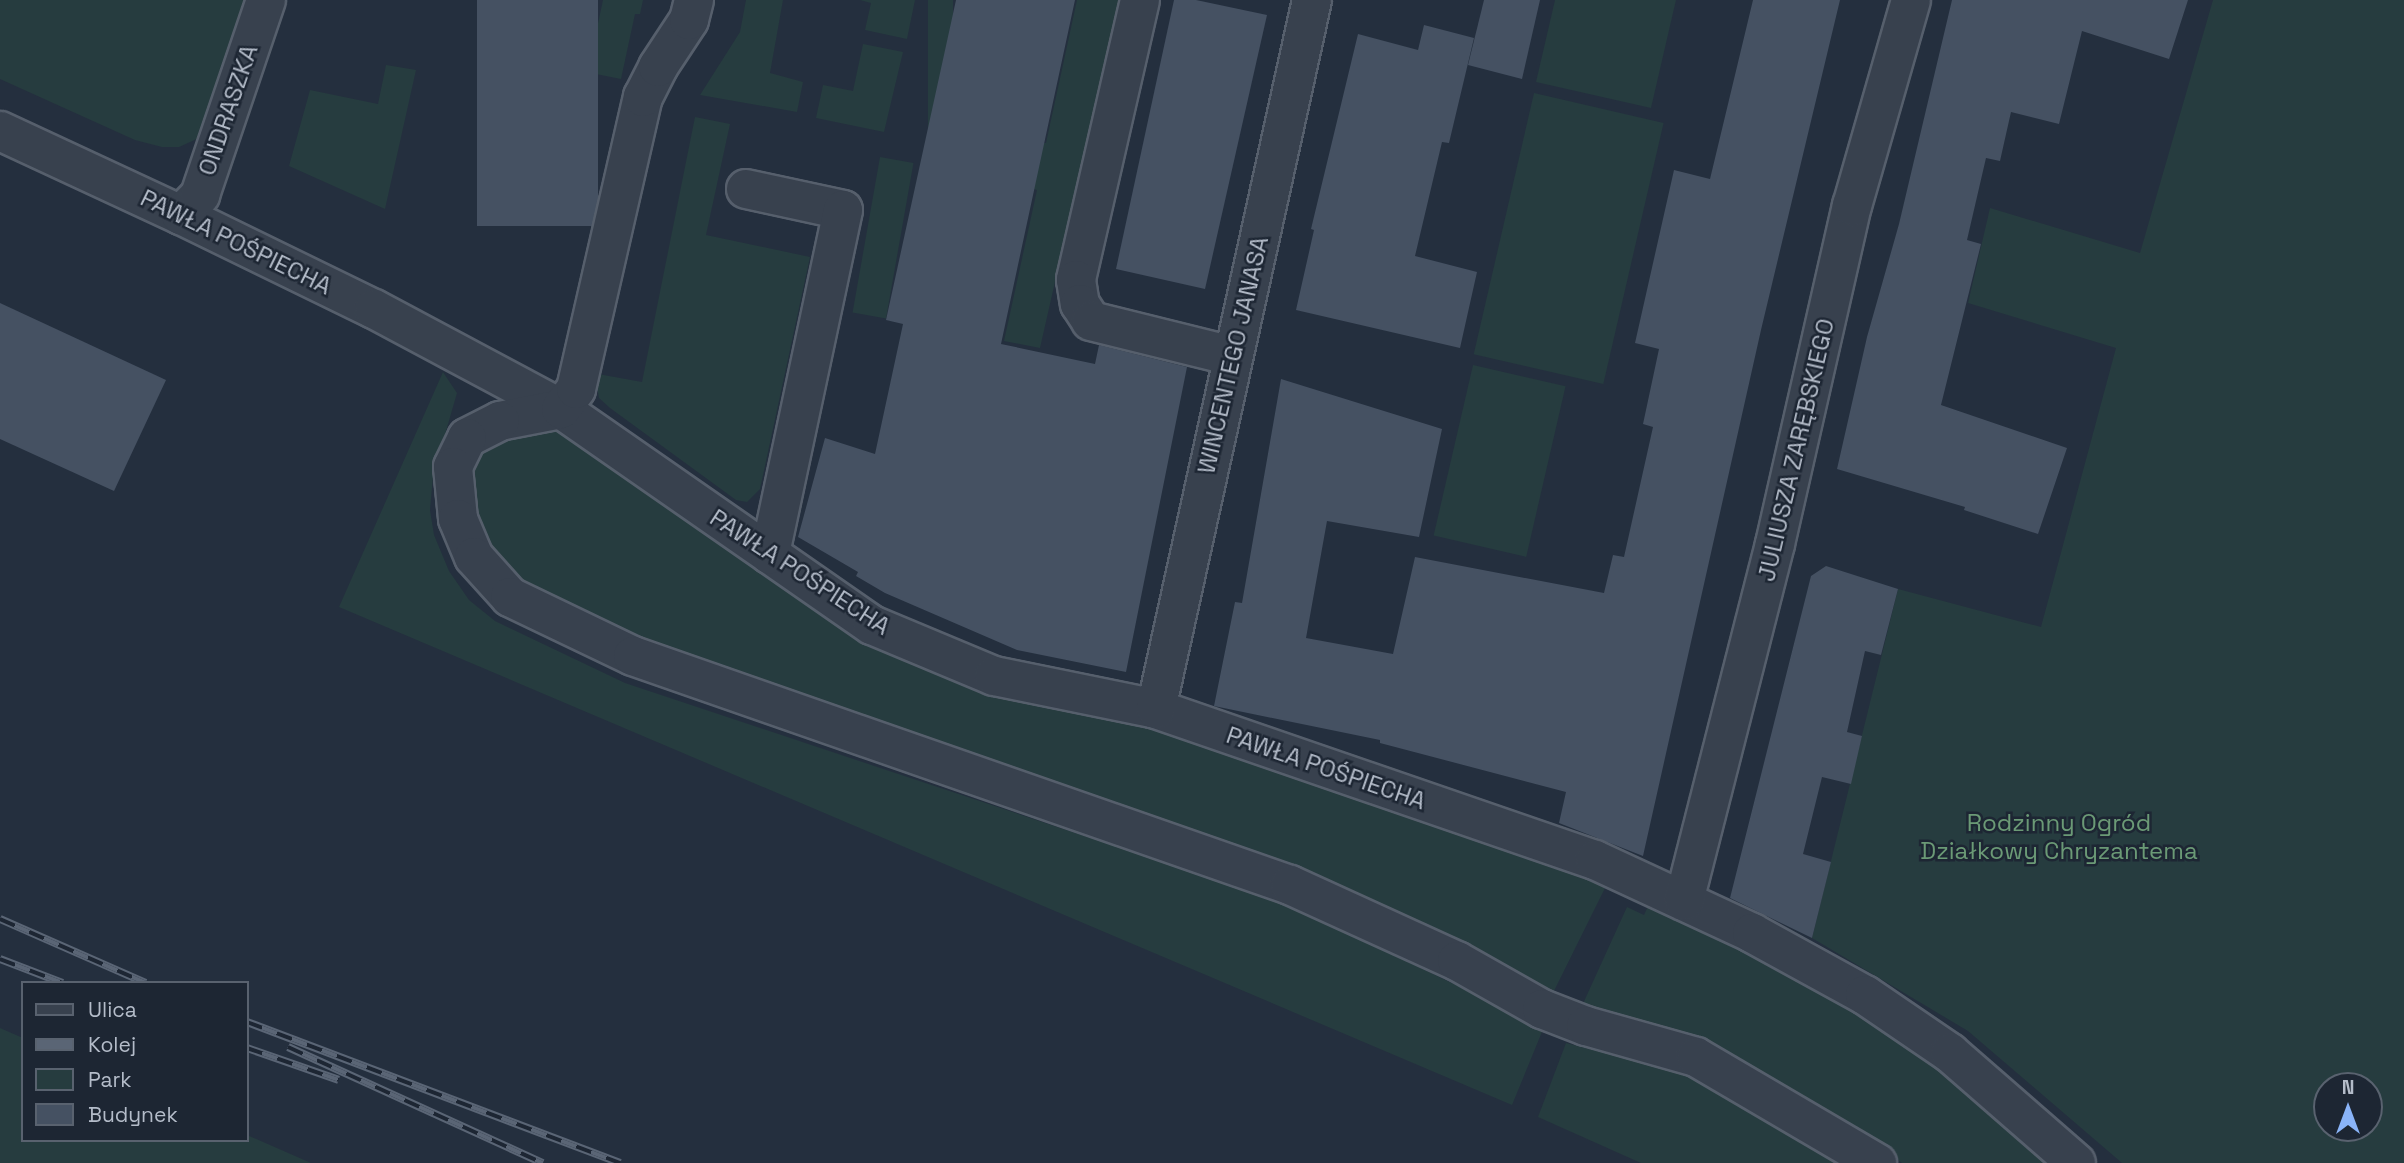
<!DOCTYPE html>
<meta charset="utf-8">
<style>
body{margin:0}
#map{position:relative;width:2404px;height:1163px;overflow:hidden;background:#242f3e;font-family:"Space Grotesk",sans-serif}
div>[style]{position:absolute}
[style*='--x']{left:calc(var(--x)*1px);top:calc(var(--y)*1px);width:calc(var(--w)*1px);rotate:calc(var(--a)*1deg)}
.green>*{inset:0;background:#263c3f;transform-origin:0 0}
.building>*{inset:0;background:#455162;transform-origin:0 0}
.roads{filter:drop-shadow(2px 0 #565f6c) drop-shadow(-2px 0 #565f6c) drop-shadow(0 2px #565f6c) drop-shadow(0 -2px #565f6c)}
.minor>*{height:38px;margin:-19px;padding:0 19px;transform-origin:19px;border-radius:19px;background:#38414e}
.rail>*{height:8px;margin-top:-4px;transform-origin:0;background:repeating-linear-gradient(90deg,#1d2633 0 16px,#5a6575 0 32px);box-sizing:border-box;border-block:2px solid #5a6575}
span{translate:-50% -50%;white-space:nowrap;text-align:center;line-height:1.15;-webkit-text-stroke:5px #1d2633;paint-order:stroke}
.street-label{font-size:24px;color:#b4bcc9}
.park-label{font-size:24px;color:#6b9a76}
.legend{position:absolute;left:21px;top:981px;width:228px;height:161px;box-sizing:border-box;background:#1d2633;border:2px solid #59626f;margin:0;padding:9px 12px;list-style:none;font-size:21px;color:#b4bcc9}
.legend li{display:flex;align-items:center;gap:14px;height:35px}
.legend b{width:35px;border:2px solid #59626f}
.north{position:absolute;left:2313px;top:1072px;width:70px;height:70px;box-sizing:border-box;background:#1d2633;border:2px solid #59626f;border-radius:50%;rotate:0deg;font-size:19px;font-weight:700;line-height:28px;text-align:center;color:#b4bcc9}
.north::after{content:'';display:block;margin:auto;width:24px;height:32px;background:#8ab4f8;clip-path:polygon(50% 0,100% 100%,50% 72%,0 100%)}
</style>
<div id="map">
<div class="green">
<i style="clip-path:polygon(0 0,247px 0,201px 137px,179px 147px,162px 147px,135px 140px,0 79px)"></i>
<i style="clip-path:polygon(603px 0,643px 0,640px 14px,635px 14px,621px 79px,581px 71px,588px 42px,594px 42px)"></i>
<i style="clip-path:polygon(746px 0,783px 0,770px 73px,803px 82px,797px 112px,700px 95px,740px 32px)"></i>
<i style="clip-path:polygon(860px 0,915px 0,907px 39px,865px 30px,871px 3px)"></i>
<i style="left:928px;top:0;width:25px;height:139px"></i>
<i style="clip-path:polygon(1077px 0,1119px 0,1040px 348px,1004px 341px,1037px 190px,1031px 188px,1041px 143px,1046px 143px)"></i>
<i style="clip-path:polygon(1555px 0,1676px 0,1651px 108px,1536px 82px)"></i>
<i style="clip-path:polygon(evenodd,2213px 0,2404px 0,2404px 1163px,2122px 1163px,1968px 1031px,1812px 938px,1898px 589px,2041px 627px,2116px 348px,1968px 303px,1990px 208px,2140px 253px,2213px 0,2327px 1086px,2369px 1086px,2369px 1128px,2327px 1128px,2327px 1086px)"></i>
<i style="clip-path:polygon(863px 44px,903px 52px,884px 132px,816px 118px,823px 85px,853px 91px)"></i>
<i style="clip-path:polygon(386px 65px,416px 70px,385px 209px,289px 166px,310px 90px,378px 104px)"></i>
<i style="left:1534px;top:93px;width:133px;height:268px;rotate:13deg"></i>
<i style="clip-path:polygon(695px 117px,730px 124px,706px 235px,810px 257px,760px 489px,747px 502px,736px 500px,610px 408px,599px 398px,597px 387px,598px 374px,642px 382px)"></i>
<i style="left:880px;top:157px;width:34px;height:158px;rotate:10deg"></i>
<i style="left:1473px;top:365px;width:95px;height:175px;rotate:13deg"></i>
<i style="clip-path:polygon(443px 372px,457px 393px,433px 476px,430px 510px,434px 535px,449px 571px,469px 600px,495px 621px,625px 683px,1280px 901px,1544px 1027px,1512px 1105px,339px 607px)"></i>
<i style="clip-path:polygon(558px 420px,865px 636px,1150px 721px,1608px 882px,1553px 993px,1309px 878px,635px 641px,519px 583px,485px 546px,471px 513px,467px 469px,486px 441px)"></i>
<i style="clip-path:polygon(1650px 902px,1856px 1006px,1941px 1063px,2057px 1163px,1902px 1163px,1870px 1139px,1581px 1008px,1627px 907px,1644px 915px)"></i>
<i style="clip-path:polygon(0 1028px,23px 1038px,23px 1140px,247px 1140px,247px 1135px,311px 1163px,0 1163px)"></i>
<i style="clip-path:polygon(1566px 1043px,1683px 1073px,1842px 1163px,1641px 1163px,1538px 1117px)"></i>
</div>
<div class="building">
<i style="left:477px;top:0;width:121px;height:226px"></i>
<i style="clip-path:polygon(956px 0,1075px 0,1001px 344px,1095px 364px,1099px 345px,1187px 367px,1126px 672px,1017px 650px,885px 593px,856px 576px,858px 572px,798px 537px,825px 438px,875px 454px,903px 324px,886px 320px)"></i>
<i style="clip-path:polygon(1174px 0,1196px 0,1267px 15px,1205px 289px,1116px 269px)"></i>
<i style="clip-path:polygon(1484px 0,1540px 0,1522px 79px,1468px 65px)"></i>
<i style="clip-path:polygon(1753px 0,1840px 0,1761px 330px,1643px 856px,1559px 823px,1566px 792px,1380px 743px,1380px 740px,1214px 706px,1235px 602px,1242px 603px,1281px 379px,1442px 429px,1419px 537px,1327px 521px,1306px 638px,1393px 654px,1415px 557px,1604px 593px,1613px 555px,1624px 557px,1653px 427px,1643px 424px,1659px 349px,1635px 343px,1674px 170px,1710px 179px)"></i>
<i style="clip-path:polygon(1952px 0,2188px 0,2169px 59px,2082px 31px,2059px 124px,2011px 112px,2000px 161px,1986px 158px,1967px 240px,1981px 244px,1941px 405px,2067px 448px,2038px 534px,1964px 510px,1965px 507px,1837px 469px,1867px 337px,1899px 224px)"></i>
<i style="clip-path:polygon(1424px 25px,1474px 38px,1449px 143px,1442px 142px,1415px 256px,1477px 272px,1460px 348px,1296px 310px,1314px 230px,1311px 229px,1358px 34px,1418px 50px)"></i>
<i style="clip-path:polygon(0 303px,166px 380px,114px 491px,0 439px)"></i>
<i style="clip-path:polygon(1826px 566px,1898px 589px,1881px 655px,1865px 651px,1847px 732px,1862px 736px,1851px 784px,1822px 777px,1803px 854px,1831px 862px,1812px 938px,1730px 898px,1811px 576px)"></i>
</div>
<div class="roads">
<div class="minor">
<i style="--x:1140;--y:0;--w:287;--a:102.9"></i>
<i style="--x:1076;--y:280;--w:24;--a:81"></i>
<i style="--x:1080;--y:304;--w:20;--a:57"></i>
<i style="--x:1091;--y:321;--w:145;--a:13.9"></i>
<i style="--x:0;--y:131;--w:200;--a:24.9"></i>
<i style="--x:181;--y:215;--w:215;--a:26"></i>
<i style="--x:374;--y:309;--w:212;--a:28.1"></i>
<i style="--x:561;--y:409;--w:379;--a:34.8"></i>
<i style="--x:872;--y:625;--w:132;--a:22.7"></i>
<i style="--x:994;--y:676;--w:165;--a:11.5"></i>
<i style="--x:1156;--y:709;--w:464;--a:19"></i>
<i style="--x:1595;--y:860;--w:173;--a:24.9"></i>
<i style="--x:1752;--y:933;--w:129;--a:28.8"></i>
<i style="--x:1865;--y:995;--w:103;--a:34.3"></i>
<i style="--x:1950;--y:1053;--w:167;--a:41.1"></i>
<i style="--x:746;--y:189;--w:99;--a:12.2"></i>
<i style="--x:843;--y:210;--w:352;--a:102"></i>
<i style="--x:181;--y:215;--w:28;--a:-46"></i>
<i style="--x:200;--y:195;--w:206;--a:-71.3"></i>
<i style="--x:561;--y:409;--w:62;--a:168.9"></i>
<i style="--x:500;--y:421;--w:37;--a:153"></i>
<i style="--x:467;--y:438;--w:32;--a:116"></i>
<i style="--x:453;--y:467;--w:52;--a:84.5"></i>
<i style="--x:458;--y:519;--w:41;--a:67.2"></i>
<i style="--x:474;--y:557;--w:54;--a:48"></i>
<i style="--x:510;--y:597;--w:136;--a:25.6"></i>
<i style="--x:633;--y:656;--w:696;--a:19.22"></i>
<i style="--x:1290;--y:885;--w:183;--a:24.5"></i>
<i style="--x:1457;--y:961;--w:98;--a:29.5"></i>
<i style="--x:1542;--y:1009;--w:47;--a:21.1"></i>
<i style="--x:1586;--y:1026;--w:114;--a:15.7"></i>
<i style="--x:1696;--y:1057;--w:210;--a:30.4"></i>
<i style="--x:561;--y:409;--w:25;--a:-53"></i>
<i style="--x:576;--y:389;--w:300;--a:-77.1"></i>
<i style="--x:643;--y:97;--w:34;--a:-63"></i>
<i style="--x:658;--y:67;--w:56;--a:-56.6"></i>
<i style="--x:689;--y:20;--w:21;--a:-76"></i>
<i style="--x:1156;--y:709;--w:726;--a:-77.59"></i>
<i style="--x:1684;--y:901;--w:368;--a:-75.7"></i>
<i style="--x:1775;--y:544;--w:347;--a:-77.2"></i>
<i style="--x:1852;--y:206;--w:214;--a:-74"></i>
</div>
</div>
<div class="rail">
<i style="--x:0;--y:919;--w:159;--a:23.7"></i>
<i style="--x:0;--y:959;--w:67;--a:20.9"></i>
<i style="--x:247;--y:1022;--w:399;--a:20.7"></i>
<i style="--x:288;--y:1047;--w:280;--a:24.5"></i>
<i style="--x:247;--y:1048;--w:97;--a:19.2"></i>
</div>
<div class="street-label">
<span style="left:228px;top:110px;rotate:-71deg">ONDRASZKA</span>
<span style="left:236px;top:242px;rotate:26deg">PAWŁA POŚPIECHA</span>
<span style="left:1233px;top:355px;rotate:-77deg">WINCENTEGO JANASA</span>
<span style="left:1796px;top:450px;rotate:-77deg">JULIUSZA ZARĘBSKIEGO</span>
<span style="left:800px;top:572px;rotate:33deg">PAWŁA POŚPIECHA</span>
<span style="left:1326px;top:768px;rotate:19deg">PAWŁA POŚPIECHA</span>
</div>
<div class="park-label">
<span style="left:2059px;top:837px">Rodzinny Ogród<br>Działkowy Chryzantema</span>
</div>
<ul class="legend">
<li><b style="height:9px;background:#38414e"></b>Ulica</li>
<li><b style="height:9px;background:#5a6575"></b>Kolej</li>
<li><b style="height:19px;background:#263c3f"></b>Park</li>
<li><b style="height:19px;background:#455162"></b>Budynek</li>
</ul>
<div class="north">N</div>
</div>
